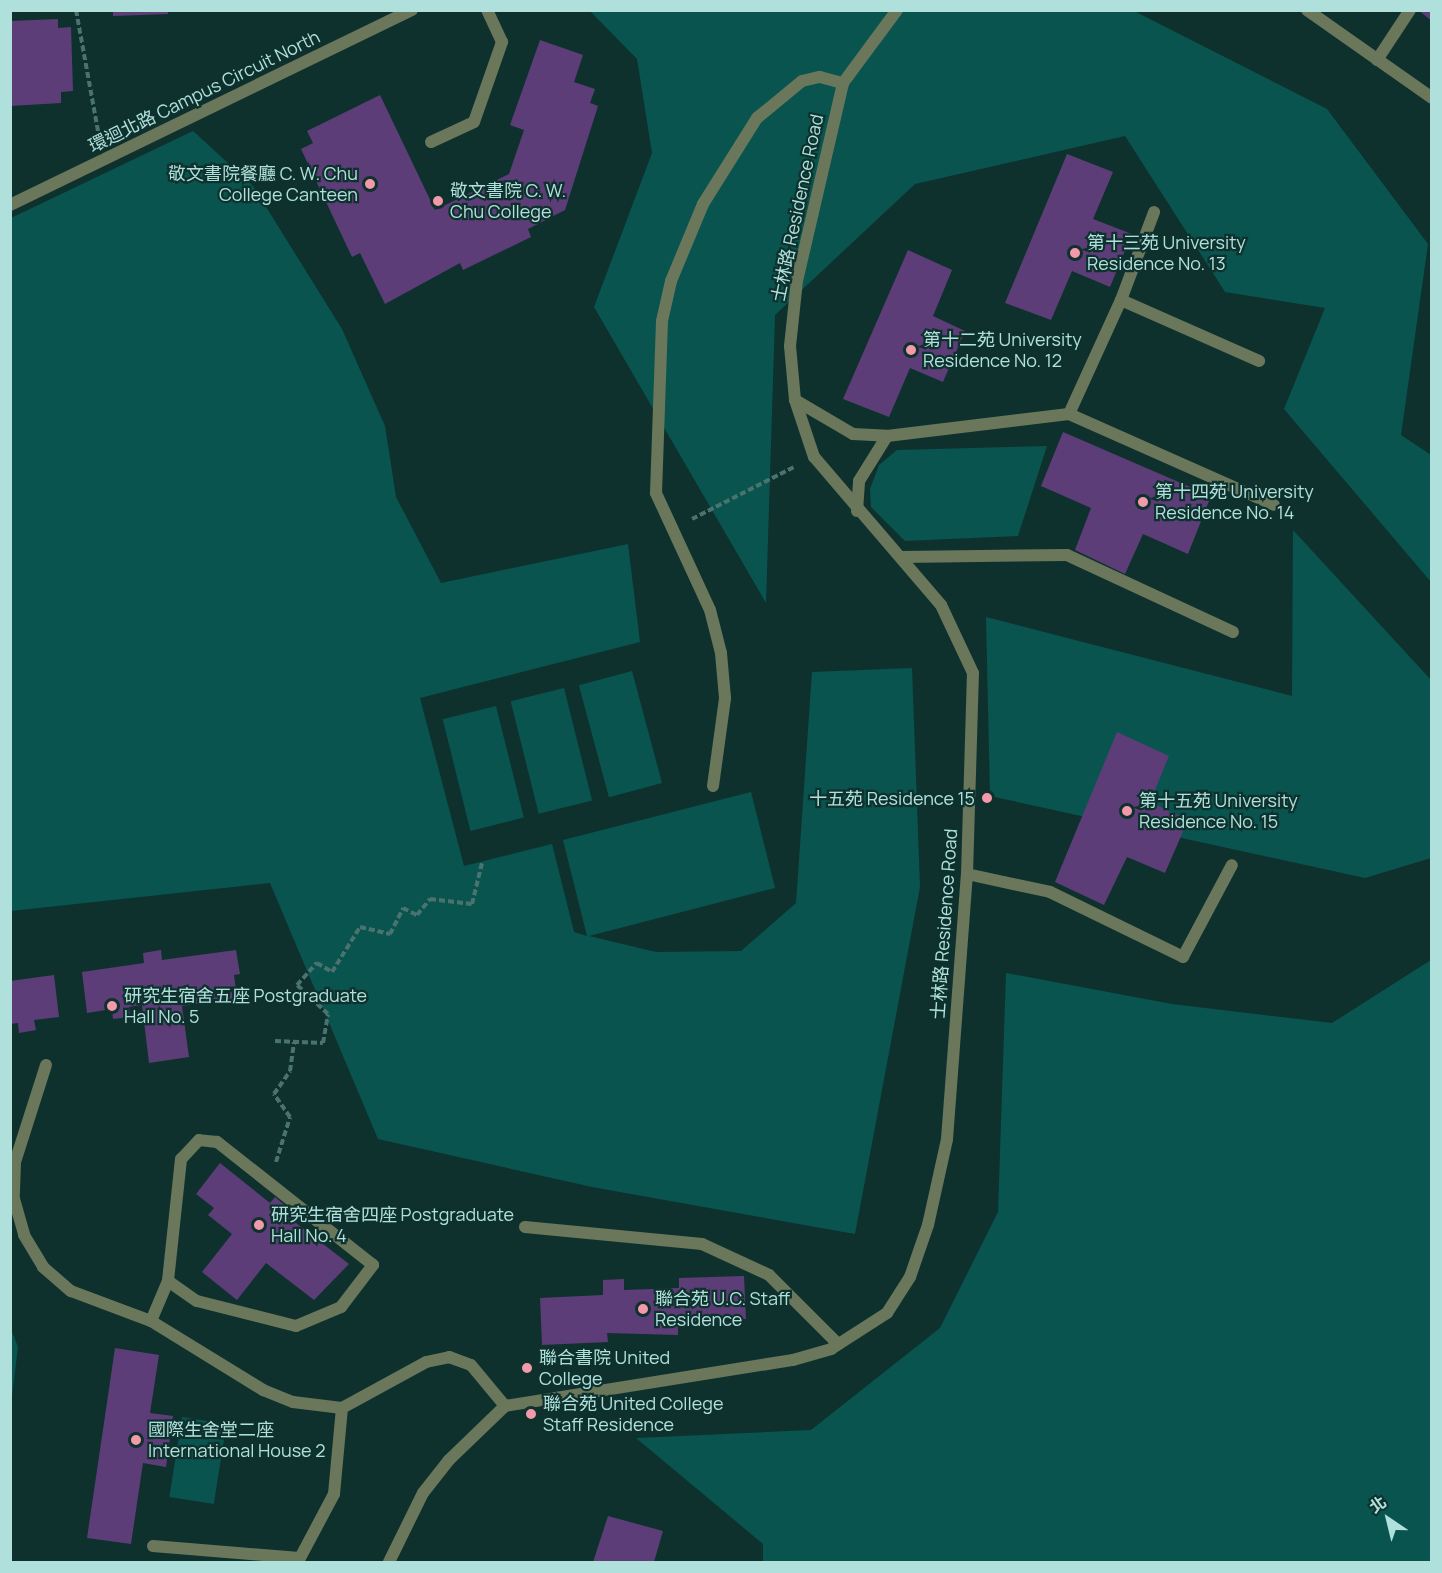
<!DOCTYPE html>
<meta charset="utf-8">
<style>
body{margin:0}
#map{position:relative;width:1442px;height:1573px;overflow:hidden;background:#0e312e;font-family:Manrope,"Noto Sans TC",sans-serif}
div>[style]{position:absolute}
[style*='--x']{left:calc(var(--x)*1px);top:calc(var(--y)*1px);width:calc(var(--w)*1px);rotate:calc(var(--a)*1deg)}
.green>*{inset:0;background:#09544f;transform-origin:0 0}
.building>*{inset:0;background:#5d3d77}
.path>*{height:4px;margin-top:-2px;transform-origin:0;background:repeating-linear-gradient(90deg,#4a726e 0 6px,transparent 0 9px)}
.lane>*{height:12px;margin:-6px;padding:0 6px;transform-origin:6px;border-radius:6px;background:#6a775b}
.street>*{height:12px;margin:-6px;padding:0 6px;transform-origin:6px;border-radius:6px;background:#6a775b}
.dots>*{width:16px;height:16px;translate:-50% -50%;box-sizing:border-box;border:3px solid #0e312e;border-radius:50%}
span{translate:-50% -50%;white-space:nowrap;text-align:center;line-height:1.15;-webkit-text-stroke:4.5px #0e312e;paint-order:stroke}
.street-label{font-size:18px;color:#b0e0db}
.poi-label{font-size:18px;color:#b0e0db}
.right{translate:-100% -50%;text-align:right}
.left{translate:0 -50%;text-align:left}
.frame{position:absolute;inset:0;border:12px solid #b0e0db;pointer-events:none}
.north{position:absolute;left:1358px;top:1489px;width:60px;height:60px;-webkit-text-stroke:4px #0e312e;paint-order:stroke;rotate:325deg;font-size:16px;font-weight:700;line-height:24px;text-align:center;color:#b0e0db}
.north::after{content:'';display:block;margin:auto;width:21px;height:27px;background:#b0e0db;clip-path:polygon(50% 0,100% 100%,50% 72%,0 100%)}
</style>
<div id="map">
<div class="green">
<i style="clip-path:polygon(590px 11px,1134px 11px,1327px 109px,1428px 244px,1401px 435px,1431px 455px,1431px 582px,1284px 409px,1325px 308px,1225px 292px,1125px 136px,915px 184px,775px 315px,766px 603px,594px 307px,652px 153px,637px 59px)"></i>
<i style="clip-path:polygon(193px 131px,253px 186px,342px 329px,385px 426px,396px 497px,441px 583px,628px 544px,640px 642px,420px 698px,464px 866px,552px 844px,574px 932px,587px 936px,563px 840px,751px 792px,775px 888px,589px 936px,656px 952px,741px 951px,796px 903px,812px 672px,912px 668px,920px 887px,855px 1234px,592px 1187px,378px 1139px,270px 883px,11px 911px,11px 218px)"></i>
<i style="clip-path:polygon(1047px 446px,1018px 536px,905px 541px,871px 507px,870px 489px,879px 465px,897px 450px)"></i>
<i style="clip-path:polygon(1293px 530px,1431px 680px,1431px 858px,1365px 878px,990px 796px,986px 617px,1292px 696px)"></i>
<i style="left:632px;top:671px;width:116px;height:55px;rotate:75deg"></i>
<i style="left:564px;top:688px;width:116px;height:55px;rotate:76deg"></i>
<i style="left:496px;top:706px;width:115px;height:55px;rotate:76deg"></i>
<i style="clip-path:polygon(1431px 960px,1431px 1562px,763px 1562px,763px 1544px,636px 1438px,811px 1430px,940px 1328px,998px 1212px,1006px 973px,1172px 1004px,1332px 1023px)"></i>
<i style="clip-path:polygon(11px 1329px,18px 1347px,11px 1404px)"></i>
<i style="left:182px;top:1417px;width:45px;height:81px;rotate:9deg"></i>
</div>
<div class="building">
<i style="clip-path:polygon(113px 10px,168px 10px,168px 14px,113px 16px)"></i>
<i style="clip-path:polygon(1418px 10px,1432px 10px,1432px 21px)"></i>
<i style="clip-path:polygon(58px 19px,58px 28px,71px 27px,73px 91px,61px 92px,61px 103px,10px 106px,10px 21px)"></i>
<i style="clip-path:polygon(540px 40px,583px 55px,574px 82px,595px 89px,590px 103px,598px 106px,565px 210px,528px 229px,531px 237px,463px 270px,460px 263px,385px 304px,360px 253px,352px 257px,301px 149px,313px 143px,307px 131px,380px 95px,435px 210px,509px 174px,524px 130px,510px 125px)"></i>
<i style="clip-path:polygon(1067px 154px,1113px 172px,1093px 219px,1132px 234px,1110px 287px,1072px 271px,1051px 320px,1005px 303px)"></i>
<i style="clip-path:polygon(908px 250px,952px 270px,933px 316px,965px 331px,943px 382px,910px 368px,889px 417px,843px 399px)"></i>
<i style="clip-path:polygon(1063px 432px,1211px 496px,1188px 554px,1143px 534px,1125px 574px,1075px 550px,1091px 508px,1041px 486px)"></i>
<i style="clip-path:polygon(1117px 732px,1169px 756px,1150px 802px,1188px 820px,1165px 873px,1127px 857px,1104px 905px,1055px 882px)"></i>
<i style="clip-path:polygon(161px 950px,162px 960px,236px 950px,240px 974px,234px 975px,237px 998px,182px 1006px,189px 1057px,149px 1063px,142px 1005px,129px 1007px,130px 1017px,113px 1019px,112px 1009px,87px 1013px,82px 972px,144px 963px,143px 953px)"></i>
<i style="clip-path:polygon(54px 975px,59px 1017px,34px 1020px,36px 1030px,19px 1033px,18px 1023px,10px 1024px,10px 981px)"></i>
<i style="clip-path:polygon(220px 1163px,270px 1203px,275px 1197px,287px 1207px,283px 1213px,349px 1264px,314px 1300px,266px 1263px,237px 1300px,202px 1272px,232px 1234px,208px 1215px,214px 1208px,196px 1194px)"></i>
<i style="clip-path:polygon(744px 1276px,746px 1319px,678px 1322px,678px 1335px,607px 1333px,608px 1342px,542px 1345px,540px 1298px,603px 1295px,603px 1280px,624px 1279px,624px 1290px,679px 1288px,679px 1278px)"></i>
<i style="clip-path:polygon(115px 1348px,159px 1355px,150px 1413px,173px 1416px,166px 1467px,143px 1463px,131px 1544px,87px 1538px)"></i>
<i style="clip-path:polygon(608px 1516px,663px 1531px,654px 1562px,593px 1562px)"></i>
</div>
<div class="path">
<i style="--x:76;--y:10;--w:129;--a:79.7"></i>
<i style="--x:692;--y:519;--w:114;--a:-27"></i>
<i style="--x:275;--y:1041;--w:48;--a:2.4"></i>
<i style="--x:323;--y:1043;--w:29;--a:-80"></i>
<i style="--x:328;--y:1014;--w:42;--a:-136.9"></i>
<i style="--x:297;--y:985;--w:30;--a:-48"></i>
<i style="--x:317;--y:963;--w:17;--a:31"></i>
<i style="--x:332;--y:972;--w:53;--a:-58.1"></i>
<i style="--x:360;--y:927;--w:31;--a:13"></i>
<i style="--x:390;--y:934;--w:29;--a:-63"></i>
<i style="--x:403;--y:908;--w:16;--a:27"></i>
<i style="--x:417;--y:915;--w:21;--a:-51"></i>
<i style="--x:430;--y:899;--w:42;--a:6.8"></i>
<i style="--x:472;--y:904;--w:42;--a:-76.3"></i>
<i style="--x:276;--y:1162;--w:47;--a:-72.7"></i>
<i style="--x:290;--y:1117;--w:28;--a:-125"></i>
<i style="--x:274;--y:1094;--w:28;--a:-55"></i>
<i style="--x:290;--y:1071;--w:29;--a:-82"></i>
</div>
<div class="lane">
<i style="--x:1307;--y:10;--w:153;--a:35.1"></i>
<i style="--x:1377;--y:60;--w:60;--a:-56.6"></i>
<i style="--x:431;--y:142;--w:47;--a:-24.9"></i>
<i style="--x:474;--y:122;--w:85;--a:-70.7"></i>
<i style="--x:502;--y:42;--w:35;--a:-115"></i>
<i style="--x:1121;--y:300;--w:151;--a:23.8"></i>
<i style="--x:795;--y:400;--w:67;--a:30.4"></i>
<i style="--x:853;--y:434;--w:34;--a:3"></i>
<i style="--x:887;--y:436;--w:183;--a:-6.9"></i>
<i style="--x:1069;--y:414;--w:224;--a:23.9"></i>
<i style="--x:1069;--y:414;--w:125;--a:-65.5"></i>
<i style="--x:1121;--y:300;--w:94;--a:-69.4"></i>
<i style="--x:857;--y:511;--w:30;--a:-86"></i>
<i style="--x:859;--y:481;--w:53;--a:-58.1"></i>
<i style="--x:901;--y:557;--w:166;--a:-0.7"></i>
<i style="--x:1067;--y:555;--w:183;--a:24.9"></i>
<i style="--x:713;--y:786;--w:89;--a:-82.2"></i>
<i style="--x:725;--y:698;--w:45;--a:-95.1"></i>
<i style="--x:721;--y:653;--w:44;--a:-104.3"></i>
<i style="--x:710;--y:610;--w:129;--a:-114.8"></i>
<i style="--x:656;--y:493;--w:172;--a:-88"></i>
<i style="--x:662;--y:321;--w:41;--a:-77.3"></i>
<i style="--x:671;--y:281;--w:83;--a:-67.4"></i>
<i style="--x:703;--y:204;--w:102;--a:-57.9"></i>
<i style="--x:757;--y:118;--w:58;--a:-39.4"></i>
<i style="--x:802;--y:81;--w:18;--a:-13"></i>
<i style="--x:820;--y:77;--w:24;--a:15"></i>
<i style="--x:967;--y:874;--w:85;--a:12.2"></i>
<i style="--x:1050;--y:892;--w:148;--a:26"></i>
<i style="--x:1183;--y:957;--w:104;--a:-62"></i>
<i style="--x:46;--y:1065;--w:102;--a:107.7"></i>
<i style="--x:15;--y:1162;--w:37;--a:92"></i>
<i style="--x:14;--y:1199;--w:37;--a:74"></i>
<i style="--x:24;--y:1235;--w:37;--a:59"></i>
<i style="--x:43;--y:1267;--w:37;--a:41"></i>
<i style="--x:71;--y:1291;--w:85;--a:20.6"></i>
<i style="--x:151;--y:1321;--w:132;--a:31.6"></i>
<i style="--x:263;--y:1390;--w:32;--a:22"></i>
<i style="--x:293;--y:1402;--w:49;--a:7"></i>
<i style="--x:342;--y:1408;--w:96;--a:-28.7"></i>
<i style="--x:426;--y:1362;--w:24;--a:-12"></i>
<i style="--x:449;--y:1357;--w:23;--a:20"></i>
<i style="--x:471;--y:1365;--w:53;--a:50.3"></i>
<i style="--x:525;--y:1227;--w:178;--a:5.5"></i>
<i style="--x:702;--y:1244;--w:74;--a:24.8"></i>
<i style="--x:769;--y:1275;--w:98;--a:45"></i>
<i style="--x:151;--y:1321;--w:43;--a:-67"></i>
<i style="--x:168;--y:1281;--w:35;--a:35"></i>
<i style="--x:197;--y:1301;--w:102;--a:14.2"></i>
<i style="--x:296;--y:1326;--w:49;--a:-22.9"></i>
<i style="--x:341;--y:1307;--w:53;--a:-52.7"></i>
<i style="--x:373;--y:1265;--w:199;--a:-141.7"></i>
<i style="--x:217;--y:1142;--w:18;--a:-174"></i>
<i style="--x:199;--y:1140;--w:26;--a:133"></i>
<i style="--x:181;--y:1159;--w:123;--a:96.1"></i>
<i style="--x:153;--y:1546;--w:147;--a:4.7"></i>
<i style="--x:300;--y:1558;--w:72;--a:-62"></i>
<i style="--x:334;--y:1494;--w:86;--a:-84.7"></i>
</div>
<div class="street">
<i style="--x:10;--y:205;--w:447;--a:-25.9"></i>
<i style="--x:389;--y:1562;--w:77;--a:-63.8"></i>
<i style="--x:423;--y:1493;--w:42;--a:-51.8"></i>
<i style="--x:449;--y:1460;--w:78;--a:-44"></i>
<i style="--x:505;--y:1406;--w:292;--a:-9.1"></i>
<i style="--x:793;--y:1360;--w:40;--a:-16"></i>
<i style="--x:831;--y:1349;--w:67;--a:-32.7"></i>
<i style="--x:887;--y:1313;--w:43;--a:-57.4"></i>
<i style="--x:910;--y:1277;--w:55;--a:-70.9"></i>
<i style="--x:928;--y:1225;--w:88;--a:-77.5"></i>
<i style="--x:947;--y:1139;--w:266;--a:-85.7"></i>
<i style="--x:967;--y:874;--w:201;--a:-88.3"></i>
<i style="--x:973;--y:673;--w:75;--a:-115.2"></i>
<i style="--x:941;--y:605;--w:195;--a:-130.6"></i>
<i style="--x:814;--y:457;--w:60;--a:-108.4"></i>
<i style="--x:795;--y:400;--w:54;--a:-95.3"></i>
<i style="--x:790;--y:346;--w:65;--a:-83.9"></i>
<i style="--x:797;--y:281;--w:203;--a:-76.9"></i>
<i style="--x:843;--y:83;--w:91;--a:-53.5"></i>
</div>
<div class="dots">
<i style="left:370px;top:184px;background:#f39aaa"></i>
<i style="left:438px;top:201px;background:#f39aaa"></i>
<i style="left:1075px;top:253px;background:#f39aaa"></i>
<i style="left:911px;top:350px;background:#f39aaa"></i>
<i style="left:1143px;top:502px;background:#f39aaa"></i>
<i style="left:987px;top:798px;background:#f39aaa"></i>
<i style="left:1127px;top:811px;background:#f39aaa"></i>
<i style="left:112px;top:1006px;background:#f39aaa"></i>
<i style="left:259px;top:1225px;background:#f39aaa"></i>
<i style="left:643px;top:1309px;background:#f39aaa"></i>
<i style="left:527px;top:1368px;background:#f39aaa"></i>
<i style="left:531px;top:1414px;background:#f39aaa"></i>
<i style="left:136px;top:1440px;background:#f39aaa"></i>
</div>
<div class="street-label">
<span style="left:204px;top:91px;rotate:-26deg">環迴北路 Campus Circuit North</span>
<span style="left:797px;top:208px;rotate:-78deg">士林路 Residence Road</span>
<span style="left:944px;top:924px;rotate:-86deg">士林路 Residence Road</span>
</div>
<div class="poi-label">
<span class="right" style="left:358px;top:184px">敬文書院餐廳 C. W. Chu<br>College Canteen</span>
<span class="left" style="left:450px;top:201px">敬文書院 C. W.<br>Chu College</span>
<span class="left" style="left:1087px;top:253px">第十三苑 University<br>Residence No. 13</span>
<span class="left" style="left:923px;top:350px">第十二苑 University<br>Residence No. 12</span>
<span class="left" style="left:1155px;top:502px">第十四苑 University<br>Residence No. 14</span>
<span class="right" style="left:975px;top:798px">十五苑 Residence 15</span>
<span class="left" style="left:1139px;top:811px">第十五苑 University<br>Residence No. 15</span>
<span class="left" style="left:124px;top:1006px">研究生宿舍五座 Postgraduate<br>Hall No. 5</span>
<span class="left" style="left:271px;top:1225px">研究生宿舍四座 Postgraduate<br>Hall No. 4</span>
<span class="left" style="left:655px;top:1309px">聯合苑 U.C. Staff<br>Residence</span>
<span class="left" style="left:539px;top:1368px">聯合書院 United<br>College</span>
<span class="left" style="left:543px;top:1414px">聯合苑 United College<br>Staff Residence</span>
<span class="left" style="left:148px;top:1440px">國際生舍堂二座<br>International House 2</span>
</div>
<div class="frame"></div>
<div class="north">北</div>
</div>
